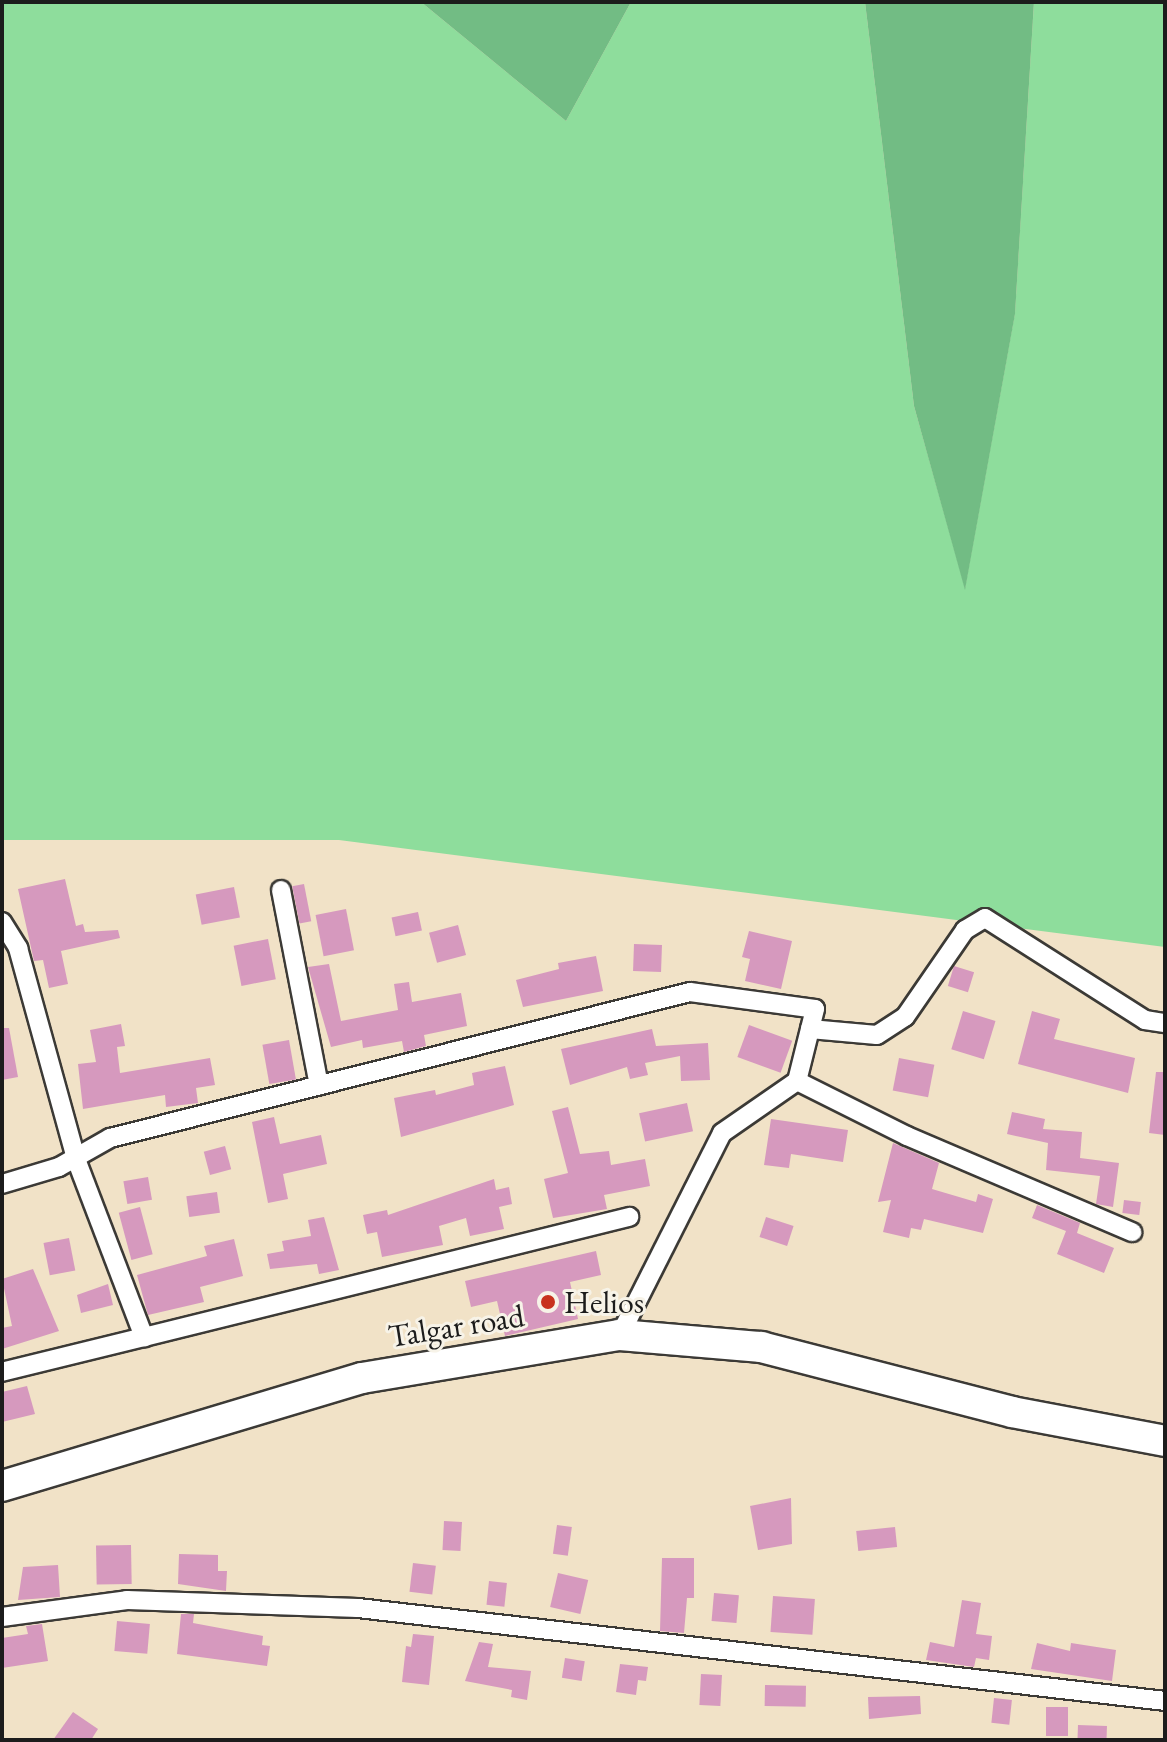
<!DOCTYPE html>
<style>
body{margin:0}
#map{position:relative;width:1167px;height:1742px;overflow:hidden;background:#f1e2c7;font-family:"EB Garamond",serif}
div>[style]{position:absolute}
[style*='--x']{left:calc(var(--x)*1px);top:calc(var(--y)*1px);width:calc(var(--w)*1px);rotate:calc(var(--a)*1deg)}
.green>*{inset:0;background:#8edd9c}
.forest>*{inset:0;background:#72bc84}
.building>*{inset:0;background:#d699be;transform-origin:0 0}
.roads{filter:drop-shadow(2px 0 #3c3a36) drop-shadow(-2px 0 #3c3a36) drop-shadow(0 2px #3c3a36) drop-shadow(0 -2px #3c3a36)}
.street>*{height:18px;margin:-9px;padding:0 9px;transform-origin:9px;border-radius:9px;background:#fff}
.primary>*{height:30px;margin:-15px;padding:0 15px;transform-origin:15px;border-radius:15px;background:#fff}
.dots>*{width:22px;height:22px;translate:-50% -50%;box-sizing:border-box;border:4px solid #f7f3e8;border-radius:50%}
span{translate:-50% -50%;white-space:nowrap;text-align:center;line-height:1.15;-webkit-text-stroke:6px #f7f3e8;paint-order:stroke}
.poi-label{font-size:32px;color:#1c1c1c}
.left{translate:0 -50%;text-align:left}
.street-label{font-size:32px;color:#1c1c1c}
.frame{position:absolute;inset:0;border:4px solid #1c1c1c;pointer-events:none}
</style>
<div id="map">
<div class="green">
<i style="clip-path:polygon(2px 2px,421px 2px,566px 121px,631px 2px,865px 2px,914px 406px,965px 588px,1015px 313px,1034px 2px,1165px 2px,1165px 947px,339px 840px,2px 840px)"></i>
</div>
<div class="forest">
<i style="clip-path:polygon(421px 2px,631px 2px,566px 121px)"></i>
<i style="clip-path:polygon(865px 2px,1034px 2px,1015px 314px,965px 590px,914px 406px)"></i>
</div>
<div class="building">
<i style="clip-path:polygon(65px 879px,76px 926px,83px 924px,85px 932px,118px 930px,120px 938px,61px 951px,68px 984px,49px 988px,43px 960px,34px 961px,18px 889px)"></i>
<i style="left:304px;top:884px;width:38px;height:12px;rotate:79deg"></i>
<i style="left:234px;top:887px;width:31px;height:39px;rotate:79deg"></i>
<i style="left:346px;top:909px;width:42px;height:31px;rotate:79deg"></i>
<i style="left:418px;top:912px;width:19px;height:27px;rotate:78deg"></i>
<i style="left:458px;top:925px;width:31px;height:30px;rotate:75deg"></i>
<i style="clip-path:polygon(749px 931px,792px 941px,781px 989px,745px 981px,750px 959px,742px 957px)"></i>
<i style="left:268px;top:939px;width:41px;height:35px;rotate:79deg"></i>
<i style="left:634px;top:944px;width:28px;height:27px;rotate:2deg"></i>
<i style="clip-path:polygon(596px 956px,603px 991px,523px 1007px,516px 980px,559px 969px,558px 963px)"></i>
<i style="clip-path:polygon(329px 964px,341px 1021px,398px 1010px,394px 984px,409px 982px,412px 1002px,461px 993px,467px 1026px,424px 1035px,426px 1046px,404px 1052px,402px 1041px,363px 1048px,362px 1040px,331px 1047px,308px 967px)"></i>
<i style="left:954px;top:966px;width:21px;height:21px;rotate:17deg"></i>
<i style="left:963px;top:1011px;width:34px;height:40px;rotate:17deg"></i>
<i style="clip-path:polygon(1032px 1011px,1060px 1019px,1054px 1039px,1135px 1058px,1128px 1093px,1018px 1064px)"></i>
<i style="clip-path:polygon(121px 1024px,125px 1046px,117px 1047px,120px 1073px,210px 1058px,215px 1085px,196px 1088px,198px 1103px,166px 1107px,165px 1095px,83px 1109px,78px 1064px,96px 1062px,90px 1030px)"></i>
<i style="left:749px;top:1025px;width:46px;height:34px;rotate:20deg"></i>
<i style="clip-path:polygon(2px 1028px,9px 1028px,18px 1077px,2px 1080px)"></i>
<i style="clip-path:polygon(652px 1029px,656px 1046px,708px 1043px,710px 1080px,681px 1081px,680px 1056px,645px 1063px,648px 1075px,630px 1079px,627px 1067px,570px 1085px,561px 1049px)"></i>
<i style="left:289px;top:1040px;width:40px;height:27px;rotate:80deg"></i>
<i style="left:899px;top:1058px;width:36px;height:33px;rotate:11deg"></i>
<i style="clip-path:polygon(505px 1066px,514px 1105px,401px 1137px,394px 1098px,435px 1090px,436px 1095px,474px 1085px,472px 1073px)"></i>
<i style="clip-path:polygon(1156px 1072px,1165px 1072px,1165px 1135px,1149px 1133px)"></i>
<i style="left:687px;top:1103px;width:29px;height:49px;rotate:78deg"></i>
<i style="clip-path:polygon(568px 1107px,580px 1154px,609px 1151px,611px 1165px,645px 1159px,650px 1186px,604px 1195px,607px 1209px,553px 1218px,544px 1179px,568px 1173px,552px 1111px)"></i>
<i style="clip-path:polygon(1012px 1112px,1045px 1119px,1043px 1129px,1082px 1132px,1080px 1158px,1119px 1163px,1113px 1207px,1096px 1204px,1100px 1176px,1046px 1170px,1048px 1143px,1007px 1134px)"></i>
<i style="clip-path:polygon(274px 1117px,280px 1144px,321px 1135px,327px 1164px,283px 1174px,288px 1199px,268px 1203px,252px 1122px)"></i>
<i style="clip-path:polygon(771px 1119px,848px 1130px,843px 1162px,791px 1154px,789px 1168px,764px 1165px)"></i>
<i style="clip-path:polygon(893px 1143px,939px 1163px,932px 1189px,976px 1202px,978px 1194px,993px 1199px,983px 1233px,924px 1219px,921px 1230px,911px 1228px,909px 1238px,883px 1232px,891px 1200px,878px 1202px)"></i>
<i style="left:225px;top:1146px;width:24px;height:22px;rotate:75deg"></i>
<i style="left:148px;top:1177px;width:23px;height:25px;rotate:80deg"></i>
<i style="clip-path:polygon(494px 1179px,496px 1190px,509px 1187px,512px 1204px,499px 1207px,504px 1229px,470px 1236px,466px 1218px,439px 1226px,443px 1245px,382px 1257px,377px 1232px,367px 1234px,363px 1215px,387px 1210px,388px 1215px)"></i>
<i style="left:217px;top:1192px;width:21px;height:31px;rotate:82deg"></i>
<i style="left:1124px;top:1200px;width:17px;height:13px;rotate:7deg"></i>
<i style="clip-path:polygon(1037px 1205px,1080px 1223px,1077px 1233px,1114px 1248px,1104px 1273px,1057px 1254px,1066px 1231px,1032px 1218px)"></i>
<i style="left:140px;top:1207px;width:49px;height:22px;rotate:75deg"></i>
<i style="clip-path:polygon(324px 1217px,339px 1270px,319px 1274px,317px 1264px,270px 1269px,267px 1254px,284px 1251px,282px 1241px,311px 1236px,308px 1220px)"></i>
<i style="left:766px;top:1217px;width:29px;height:21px;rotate:18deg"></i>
<i style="left:69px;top:1238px;width:33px;height:26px;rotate:79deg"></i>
<i style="clip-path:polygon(234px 1239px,243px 1276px,200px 1287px,204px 1302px,148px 1315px,137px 1275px,207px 1256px,204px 1246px)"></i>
<i style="clip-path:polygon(596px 1251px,601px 1275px,570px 1282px,578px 1319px,505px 1336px,497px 1301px,471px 1307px,465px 1281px)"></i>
<i style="clip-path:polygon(33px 1269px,59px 1331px,2px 1349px,2px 1328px,12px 1326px,2px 1279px)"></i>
<i style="clip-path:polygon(108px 1284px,113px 1305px,81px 1313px,77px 1295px)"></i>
<i style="clip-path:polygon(27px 1386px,35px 1414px,2px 1422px,2px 1392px)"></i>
<i style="clip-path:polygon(791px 1498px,792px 1544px,758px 1550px,750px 1506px)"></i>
<i style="left:444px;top:1521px;width:18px;height:29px;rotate:3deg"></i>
<i style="left:557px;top:1525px;width:15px;height:29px;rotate:8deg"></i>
<i style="left:895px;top:1527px;width:20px;height:39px;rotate:84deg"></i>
<i style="left:131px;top:1545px;width:39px;height:35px;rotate:89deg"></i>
<i style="clip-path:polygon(179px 1554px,218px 1555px,218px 1571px,227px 1571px,226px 1591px,178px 1584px)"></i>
<i style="clip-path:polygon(662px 1558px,694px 1558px,694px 1598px,687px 1598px,684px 1633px,660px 1631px)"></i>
<i style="left:413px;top:1563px;width:23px;height:29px;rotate:7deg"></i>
<i style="clip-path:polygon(58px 1565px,60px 1597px,18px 1600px,23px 1567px)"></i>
<i style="left:558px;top:1573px;width:31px;height:35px;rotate:13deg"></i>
<i style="left:489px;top:1581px;width:18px;height:24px;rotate:6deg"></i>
<i style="left:714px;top:1593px;width:25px;height:28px;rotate:5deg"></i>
<i style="left:773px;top:1596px;width:42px;height:36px;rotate:4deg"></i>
<i style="clip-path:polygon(962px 1600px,981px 1603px,976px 1634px,992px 1636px,989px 1660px,976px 1658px,974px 1667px,926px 1660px,930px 1642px,954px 1647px)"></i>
<i style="clip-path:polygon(181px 1614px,194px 1614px,193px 1623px,263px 1636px,262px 1645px,270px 1646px,267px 1666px,177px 1654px)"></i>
<i style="left:117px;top:1621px;width:33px;height:30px;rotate:5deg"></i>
<i style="clip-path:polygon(42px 1624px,48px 1661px,2px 1668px,2px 1638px,28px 1634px,26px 1626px)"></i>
<i style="clip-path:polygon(413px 1634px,434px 1636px,429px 1685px,402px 1682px,406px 1646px,411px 1647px)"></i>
<i style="clip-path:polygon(479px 1642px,493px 1644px,488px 1667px,531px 1671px,527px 1700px,511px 1697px,512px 1690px,465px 1681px)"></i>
<i style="clip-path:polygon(1037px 1643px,1070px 1651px,1071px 1643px,1116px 1650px,1112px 1681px,1031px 1669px)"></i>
<i style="left:565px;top:1658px;width:20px;height:20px;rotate:9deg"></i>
<i style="clip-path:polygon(620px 1664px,648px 1667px,646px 1681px,638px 1680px,636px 1695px,616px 1692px)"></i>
<i style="left:701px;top:1674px;width:21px;height:31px;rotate:3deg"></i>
<i style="left:765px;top:1685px;width:41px;height:21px;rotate:1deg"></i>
<i style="clip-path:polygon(920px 1696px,921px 1714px,869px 1719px,868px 1697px)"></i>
<i style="left:994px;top:1698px;width:18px;height:25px;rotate:6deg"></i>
<i style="left:1046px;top:1707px;width:22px;height:29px"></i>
<i style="clip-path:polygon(73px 1712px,98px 1729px,91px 1740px,53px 1740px)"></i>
<i style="left:1078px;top:1725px;width:29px;height:15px;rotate:2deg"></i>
</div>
<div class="roads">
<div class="street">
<i style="--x:281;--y:890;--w:199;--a:79"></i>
<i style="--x:2;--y:922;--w:31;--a:58"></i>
<i style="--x:18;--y:948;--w:219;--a:74.6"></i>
<i style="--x:76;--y:1159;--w:191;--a:69.1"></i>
<i style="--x:144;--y:1337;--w:146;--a:166.2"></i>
<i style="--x:810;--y:1029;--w:67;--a:5.1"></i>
<i style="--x:877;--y:1035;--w:33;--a:-33"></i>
<i style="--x:905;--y:1017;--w:106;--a:-55.4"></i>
<i style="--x:965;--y:930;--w:23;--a:-31"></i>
<i style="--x:985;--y:918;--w:190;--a:32.5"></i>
<i style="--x:1145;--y:1020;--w:20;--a:9"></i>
<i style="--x:2;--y:1184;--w:59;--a:-16.6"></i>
<i style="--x:59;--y:1167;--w:59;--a:-29.6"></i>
<i style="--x:110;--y:1138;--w:598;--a:-14.13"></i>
<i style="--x:690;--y:992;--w:126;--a:7.7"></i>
<i style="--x:815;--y:1009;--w:74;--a:104"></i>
<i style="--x:620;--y:1335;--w:226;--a:-63.2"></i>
<i style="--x:722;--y:1133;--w:91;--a:-34.7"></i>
<i style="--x:797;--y:1081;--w:123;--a:26.6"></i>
<i style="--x:907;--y:1136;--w:245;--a:23.1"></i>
<i style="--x:144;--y:1337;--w:500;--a:-13.9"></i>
<i style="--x:2;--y:1617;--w:126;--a:-7.7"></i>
<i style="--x:127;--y:1600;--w:231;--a:2"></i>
<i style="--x:358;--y:1608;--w:812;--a:6.57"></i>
</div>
<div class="primary">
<i style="--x:2;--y:1486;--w:376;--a:-16.7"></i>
<i style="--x:362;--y:1378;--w:262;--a:-9.5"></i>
<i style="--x:620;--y:1335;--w:142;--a:4.9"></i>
<i style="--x:761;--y:1347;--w:259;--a:14.5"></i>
<i style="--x:1012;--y:1412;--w:156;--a:10.7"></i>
</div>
</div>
<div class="dots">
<i style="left:548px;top:1302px;background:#c8321e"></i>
</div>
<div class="poi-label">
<span class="left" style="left:564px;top:1302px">Helios</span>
</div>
<div class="street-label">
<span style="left:456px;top:1326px;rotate:-9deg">Talgar road</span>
</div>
<div class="frame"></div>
</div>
